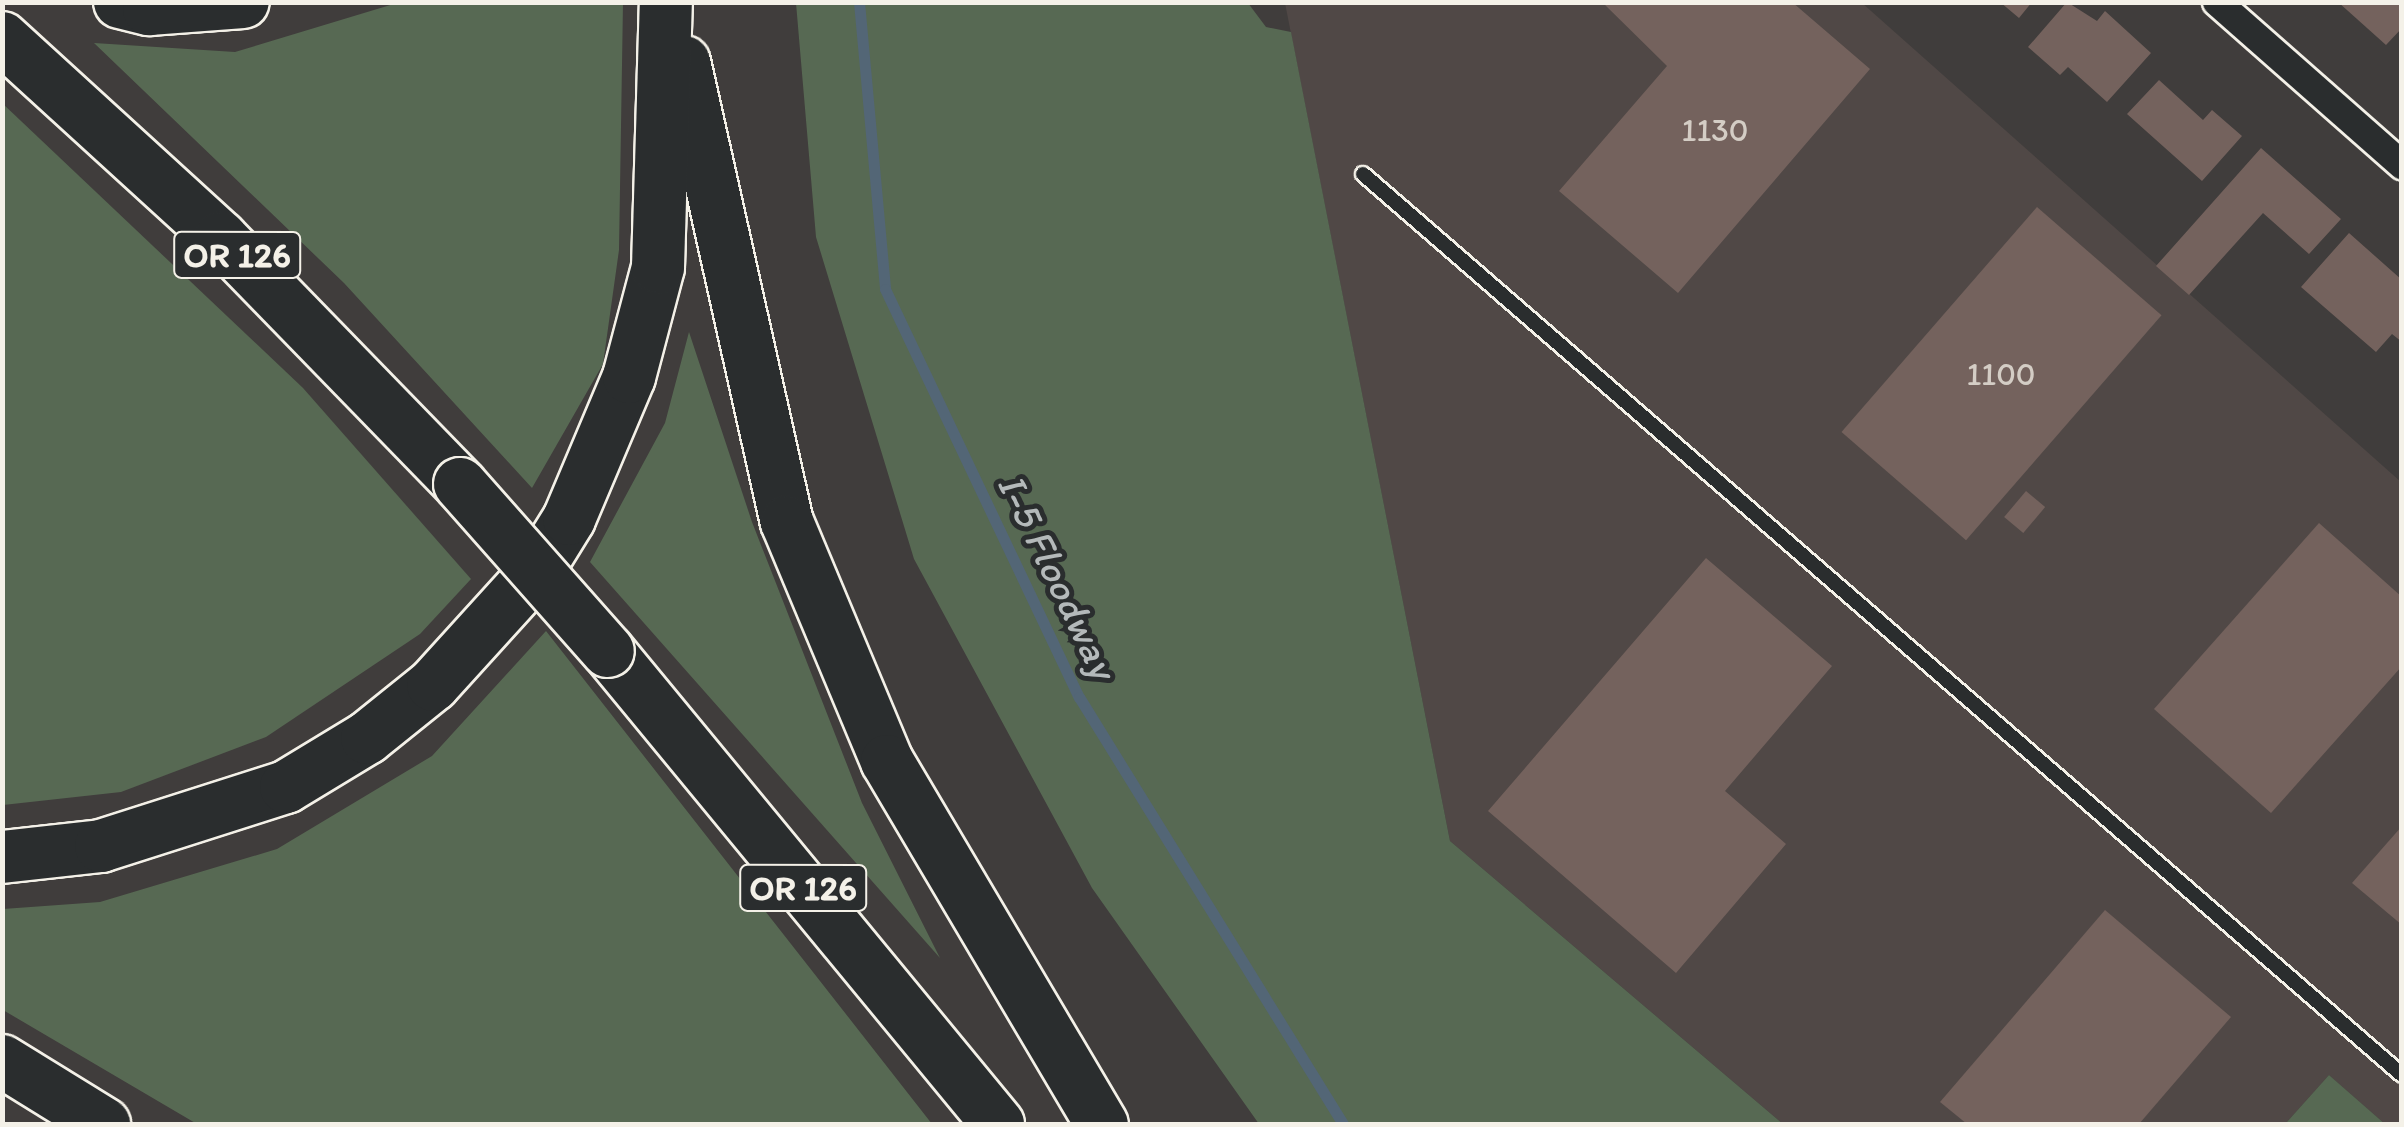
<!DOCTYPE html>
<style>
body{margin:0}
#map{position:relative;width:2404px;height:1127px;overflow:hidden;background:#403d3c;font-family:Itim,sans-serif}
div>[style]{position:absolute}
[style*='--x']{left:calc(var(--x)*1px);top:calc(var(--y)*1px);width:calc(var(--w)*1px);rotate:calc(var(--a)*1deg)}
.built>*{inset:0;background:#504846}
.green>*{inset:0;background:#576953}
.stream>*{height:11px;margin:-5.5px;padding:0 5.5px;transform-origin:5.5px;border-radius:5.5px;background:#536676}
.building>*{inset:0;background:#74625d;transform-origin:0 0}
.roads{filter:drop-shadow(2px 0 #f4f1e8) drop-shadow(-2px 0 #f4f1e8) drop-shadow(0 2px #f4f1e8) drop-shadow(0 -2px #f4f1e8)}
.service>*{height:14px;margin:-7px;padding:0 7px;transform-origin:7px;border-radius:7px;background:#2a2d2e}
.minor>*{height:28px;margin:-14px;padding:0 14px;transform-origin:14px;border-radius:14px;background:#2a2d2e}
.motorway>*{height:52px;margin:-26px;padding:0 26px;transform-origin:26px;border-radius:26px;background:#2a2d2e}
.bridges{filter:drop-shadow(2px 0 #f4f1e8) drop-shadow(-2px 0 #f4f1e8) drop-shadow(0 2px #f4f1e8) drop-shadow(0 -2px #f4f1e8)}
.motorway-bridge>*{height:52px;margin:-26px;padding:0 26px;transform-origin:26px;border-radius:26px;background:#2a2d2e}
span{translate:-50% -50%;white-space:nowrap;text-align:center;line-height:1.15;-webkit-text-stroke:10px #2a2d2e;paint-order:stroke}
.number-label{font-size:32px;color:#d4cdc5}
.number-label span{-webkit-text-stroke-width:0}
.shield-label span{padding:2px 8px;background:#2a2d2e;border:2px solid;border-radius:8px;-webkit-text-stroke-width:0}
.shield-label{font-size:35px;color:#f4f1e8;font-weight:700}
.water-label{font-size:40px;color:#b4b9ba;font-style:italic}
.frame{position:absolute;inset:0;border:5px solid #f4f1e8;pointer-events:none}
</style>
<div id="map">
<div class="built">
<i style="clip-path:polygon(1285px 3px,1862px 3px,2401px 482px,2401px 1124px,2385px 1124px,2329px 1075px,2285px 1124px,1783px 1124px,1450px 841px)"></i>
</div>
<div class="green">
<i style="clip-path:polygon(397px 3px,623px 3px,619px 250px,603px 364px,532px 488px,344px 283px,94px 43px,235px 52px)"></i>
<i style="clip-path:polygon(796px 3px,1248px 3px,1266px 27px,1291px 32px,1450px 841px,1783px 1124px,1259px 1124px,1092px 888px,914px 559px,816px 237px)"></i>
<i style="clip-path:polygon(2px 103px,303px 388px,471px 579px,420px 634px,266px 737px,121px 792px,3px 805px)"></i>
<i style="clip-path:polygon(689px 332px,752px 522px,862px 803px,940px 958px,590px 562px,665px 423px)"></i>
<i style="clip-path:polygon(546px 631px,932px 1124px,197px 1124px,3px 1010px,3px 909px,100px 902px,277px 849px,432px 756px)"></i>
<i style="clip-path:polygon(2329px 1075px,2385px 1124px,2285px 1124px)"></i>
</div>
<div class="stream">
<i style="--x:859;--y:2;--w:288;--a:84.8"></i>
<i style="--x:885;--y:289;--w:452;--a:64.6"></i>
<i style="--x:1079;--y:697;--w:502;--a:58.27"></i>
</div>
<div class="building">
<i style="clip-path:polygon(1602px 2px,1792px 2px,1870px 69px,1678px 293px,1559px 191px,1667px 66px)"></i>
<i style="clip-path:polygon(2000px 2px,2032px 2px,2019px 18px)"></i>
<i style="clip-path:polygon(2067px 2px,2097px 21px,2105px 11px,2151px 53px,2107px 102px,2068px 67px,2060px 75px,2028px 47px)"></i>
<i style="clip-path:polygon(2338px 2px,2402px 2px,2402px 28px,2386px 45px)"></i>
<i style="clip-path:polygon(2159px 80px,2203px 120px,2212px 110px,2242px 136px,2202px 181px,2127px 114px)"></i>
<i style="clip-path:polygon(2261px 148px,2341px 219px,2309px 254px,2263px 213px,2189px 295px,2156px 266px)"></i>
<i style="left:2037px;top:207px;width:165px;height:298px;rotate:41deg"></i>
<i style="clip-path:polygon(2349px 233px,2402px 280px,2402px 342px,2392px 334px,2376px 352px,2301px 287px)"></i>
<i style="left:2026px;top:491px;width:25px;height:34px;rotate:40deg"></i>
<i style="clip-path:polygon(2319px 523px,2402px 597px,2402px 666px,2271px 813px,2154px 709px)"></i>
<i style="clip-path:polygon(1706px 558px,1832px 666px,1725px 791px,1786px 844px,1676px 973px,1488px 811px)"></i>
<i style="clip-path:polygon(2402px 826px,2402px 925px,2352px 883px)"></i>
<i style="clip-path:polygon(2105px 910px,2231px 1017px,2139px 1124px,1967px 1124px,1940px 1102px)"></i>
</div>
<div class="roads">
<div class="service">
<i style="--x:1363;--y:174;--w:1375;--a:40.93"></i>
</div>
<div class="minor">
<i style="--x:2217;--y:2;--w:247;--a:41.4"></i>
</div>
<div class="motorway">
<i style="--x:120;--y:2;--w:30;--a:14"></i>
<i style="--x:149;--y:9;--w:94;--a:-4.3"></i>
<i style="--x:2;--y:38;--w:297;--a:42.4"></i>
<i style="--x:221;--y:238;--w:343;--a:45.8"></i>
<i style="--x:684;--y:62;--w:471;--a:77.4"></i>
<i style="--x:787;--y:522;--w:259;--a:67.3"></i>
<i style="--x:887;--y:761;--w:422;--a:59.4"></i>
<i style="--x:608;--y:651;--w:613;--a:50.49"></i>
<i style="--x:2;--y:857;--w:100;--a:-6.3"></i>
<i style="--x:101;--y:846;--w:194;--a:-17.7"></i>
<i style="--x:286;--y:787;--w:95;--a:-31.2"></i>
<i style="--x:367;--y:738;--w:85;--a:-38.8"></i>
<i style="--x:433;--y:685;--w:156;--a:-47.8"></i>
<i style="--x:538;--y:569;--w:59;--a:-58.2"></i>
<i style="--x:569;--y:519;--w:154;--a:-67.1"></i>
<i style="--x:629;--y:377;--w:114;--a:-75.2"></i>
<i style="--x:658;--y:267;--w:265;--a:-88.3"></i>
<i style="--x:2;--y:1061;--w:120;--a:31.7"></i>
</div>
</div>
<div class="bridges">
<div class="motorway-bridge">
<i style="--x:460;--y:484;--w:223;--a:48.5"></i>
</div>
</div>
<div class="number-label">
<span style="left:1715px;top:130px">1130</span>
<span style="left:2001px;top:374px">1100</span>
</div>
<div class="shield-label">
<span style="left:237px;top:255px">OR 126</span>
<span style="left:803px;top:888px">OR 126</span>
</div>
<div class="water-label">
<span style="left:1058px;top:576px;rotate:64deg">I-5 Floodway</span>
</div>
<div class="frame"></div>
</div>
